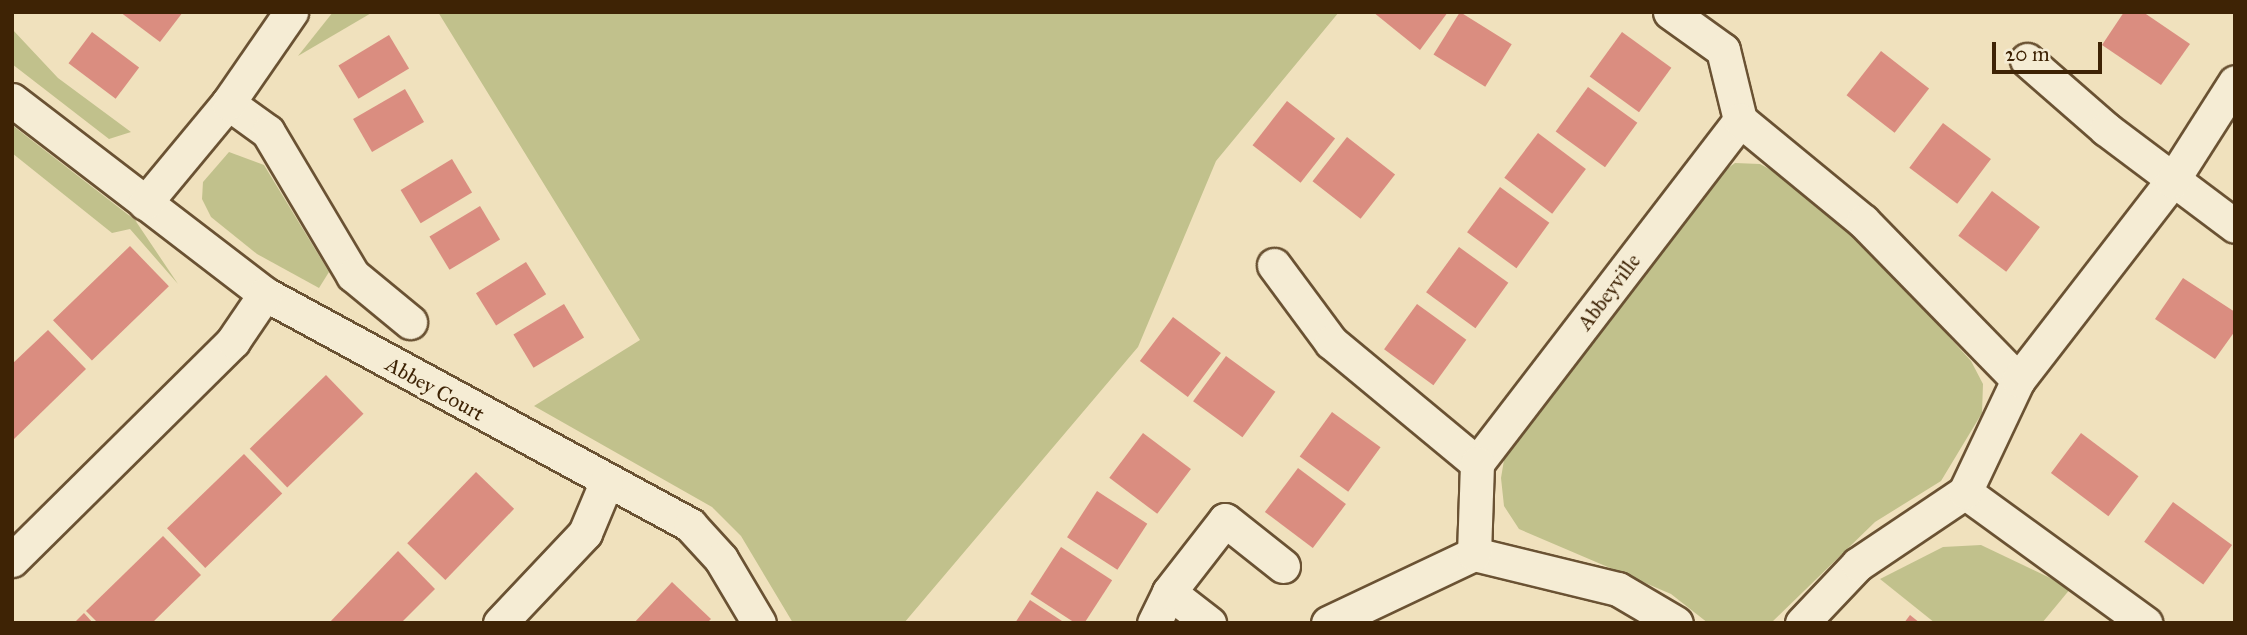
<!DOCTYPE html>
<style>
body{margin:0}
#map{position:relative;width:2247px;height:635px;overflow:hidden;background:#f0e1bd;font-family:"IM FELL Great Primer",serif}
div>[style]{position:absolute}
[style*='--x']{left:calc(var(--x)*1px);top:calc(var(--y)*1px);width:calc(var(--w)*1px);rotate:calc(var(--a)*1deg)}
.green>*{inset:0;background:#c1c18c}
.building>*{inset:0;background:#da8d80;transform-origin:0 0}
.roads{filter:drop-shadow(2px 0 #6a5233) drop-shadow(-2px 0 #6a5233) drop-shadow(0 2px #6a5233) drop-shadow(0 -2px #6a5233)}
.street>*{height:33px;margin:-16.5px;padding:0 16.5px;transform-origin:16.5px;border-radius:16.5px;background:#f5ecd4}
span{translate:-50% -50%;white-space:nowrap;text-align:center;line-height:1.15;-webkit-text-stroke:7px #f5ecd4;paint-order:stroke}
.street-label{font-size:21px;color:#3e2305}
.frame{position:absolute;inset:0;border:14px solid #3e2305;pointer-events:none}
.scale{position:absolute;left:1992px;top:42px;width:110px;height:32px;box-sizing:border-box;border:4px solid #3e2305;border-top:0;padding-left:9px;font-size:21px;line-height:24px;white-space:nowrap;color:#3e2305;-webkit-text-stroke:5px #f5ecd4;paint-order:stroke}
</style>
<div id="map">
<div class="green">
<i style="clip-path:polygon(333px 12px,373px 12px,298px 56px)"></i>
<i style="clip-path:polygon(438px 12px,1339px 12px,1216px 161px,1138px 347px,904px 623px,793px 623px,741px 536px,712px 507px,534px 406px,640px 340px)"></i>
<i style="clip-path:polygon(12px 29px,58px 78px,131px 132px,109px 139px,12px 64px)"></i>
<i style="clip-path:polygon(12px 125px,135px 220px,178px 284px,130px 229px,112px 233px,12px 153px)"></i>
<i style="clip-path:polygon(229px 152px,264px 165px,329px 272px,319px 288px,257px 254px,211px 217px,202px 199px,203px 182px)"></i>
<i style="clip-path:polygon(1735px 163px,1760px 164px,1792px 181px,1857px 235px,1971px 361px,1983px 384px,1982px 413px,1941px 481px,1875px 522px,1771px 623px,1708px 623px,1671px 594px,1519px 529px,1504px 506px,1501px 478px,1505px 454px,1709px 182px)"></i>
<i style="clip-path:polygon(1981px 545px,2071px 588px,2042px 623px,1935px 623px,1880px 579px,1943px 547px)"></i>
</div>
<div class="building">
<i style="clip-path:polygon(120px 12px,183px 12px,160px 42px)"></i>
<i style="clip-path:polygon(1373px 12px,1448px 12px,1420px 50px)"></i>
<i style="left:1460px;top:12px;width:61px;height:50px;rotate:32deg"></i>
<i style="clip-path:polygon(2124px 12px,2143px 12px,2190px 44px,2161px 85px,2102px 45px)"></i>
<i style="left:92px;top:32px;width:59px;height:39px;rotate:37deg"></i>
<i style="left:1622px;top:32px;width:61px;height:55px;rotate:36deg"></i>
<i style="left:389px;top:35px;width:39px;height:59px;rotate:59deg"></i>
<i style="left:1881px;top:51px;width:61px;height:56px;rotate:38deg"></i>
<i style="left:1588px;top:87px;width:61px;height:55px;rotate:36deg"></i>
<i style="left:405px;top:89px;width:38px;height:60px;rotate:60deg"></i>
<i style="left:1287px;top:101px;width:61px;height:56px;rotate:38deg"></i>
<i style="left:1943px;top:123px;width:60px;height:56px;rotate:37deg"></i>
<i style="left:1538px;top:133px;width:60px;height:56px;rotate:37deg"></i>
<i style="left:1347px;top:137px;width:61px;height:56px;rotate:38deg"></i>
<i style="left:452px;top:159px;width:39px;height:60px;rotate:59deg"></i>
<i style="left:1500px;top:187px;width:61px;height:56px;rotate:36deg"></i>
<i style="left:1992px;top:191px;width:60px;height:56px;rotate:37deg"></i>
<i style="left:480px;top:206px;width:39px;height:59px;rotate:59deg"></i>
<i style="left:130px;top:246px;width:56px;height:107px;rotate:46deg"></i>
<i style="left:1459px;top:247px;width:61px;height:56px;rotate:36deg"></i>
<i style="left:526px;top:262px;width:38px;height:59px;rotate:58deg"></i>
<i style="clip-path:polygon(2183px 278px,2235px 312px,2235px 331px,2215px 359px,2155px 319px)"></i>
<i style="left:564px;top:304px;width:39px;height:59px;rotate:59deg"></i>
<i style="left:1417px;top:304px;width:61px;height:56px;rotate:36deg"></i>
<i style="left:1173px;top:317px;width:60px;height:55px;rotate:37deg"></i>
<i style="clip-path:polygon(48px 330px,86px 369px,12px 441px,12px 364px)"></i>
<i style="left:1226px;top:356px;width:61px;height:56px;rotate:36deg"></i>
<i style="left:326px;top:375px;width:54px;height:106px;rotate:46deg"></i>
<i style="left:1332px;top:412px;width:60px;height:55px;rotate:36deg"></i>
<i style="left:1143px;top:433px;width:60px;height:56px;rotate:37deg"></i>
<i style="left:2081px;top:433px;width:72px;height:50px;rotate:37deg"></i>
<i style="left:244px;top:454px;width:55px;height:107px;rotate:46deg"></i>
<i style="left:1298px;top:468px;width:60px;height:55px;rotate:37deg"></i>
<i style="left:476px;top:472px;width:53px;height:99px;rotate:44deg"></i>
<i style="left:1097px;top:491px;width:60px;height:55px;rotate:33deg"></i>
<i style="left:2173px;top:502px;width:73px;height:49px;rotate:36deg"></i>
<i style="clip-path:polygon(163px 536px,201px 575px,152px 623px,98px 623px,86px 611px)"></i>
<i style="left:1061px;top:547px;width:61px;height:56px;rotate:33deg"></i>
<i style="clip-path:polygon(398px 551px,435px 589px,401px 623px,329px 623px)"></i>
<i style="clip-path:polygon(672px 582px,711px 619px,707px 623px,634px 623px)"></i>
<i style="clip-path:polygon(1030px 600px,1065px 623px,1015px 623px)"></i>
<i style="clip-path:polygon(84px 613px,93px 623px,74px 623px)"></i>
<i style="clip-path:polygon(1910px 615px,1920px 623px,1904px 623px)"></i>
</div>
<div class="roads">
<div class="street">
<i style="--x:1670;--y:12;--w:65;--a:35.6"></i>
<i style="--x:1723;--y:50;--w:72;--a:76.3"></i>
<i style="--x:2027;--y:60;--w:105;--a:41.1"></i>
<i style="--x:2106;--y:129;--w:161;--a:36.9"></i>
<i style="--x:12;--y:100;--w:319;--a:37.5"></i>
<i style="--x:265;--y:294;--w:484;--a:28.5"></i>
<i style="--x:690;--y:525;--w:46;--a:47.6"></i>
<i style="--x:721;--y:559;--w:74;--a:59.3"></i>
<i style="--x:228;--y:103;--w:49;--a:35.9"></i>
<i style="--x:268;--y:132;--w:166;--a:59.3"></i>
<i style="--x:353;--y:275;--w:74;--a:39.5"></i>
<i style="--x:145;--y:203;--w:130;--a:-50.3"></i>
<i style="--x:228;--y:103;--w:111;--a:-55.3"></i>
<i style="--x:1274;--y:265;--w:96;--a:53.5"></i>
<i style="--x:1331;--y:342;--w:190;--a:39.7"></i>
<i style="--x:1477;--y:463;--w:432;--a:-52.5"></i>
<i style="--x:1740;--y:120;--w:159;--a:39.4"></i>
<i style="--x:1863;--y:221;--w:222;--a:45.7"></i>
<i style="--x:1965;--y:492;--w:223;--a:36"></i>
<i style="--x:1474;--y:554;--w:148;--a:13.7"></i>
<i style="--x:1618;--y:589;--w:67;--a:30.4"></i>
<i style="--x:12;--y:560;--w:311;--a:-44.7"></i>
<i style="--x:233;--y:341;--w:57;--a:-55.8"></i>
<i style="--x:1169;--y:592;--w:51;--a:37.8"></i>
<i style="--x:500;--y:623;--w:124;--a:-46.6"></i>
<i style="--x:585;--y:533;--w:54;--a:-67.2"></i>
<i style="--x:1154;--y:623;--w:34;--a:-64"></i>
<i style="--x:1169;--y:592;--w:91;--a:-52.1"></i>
<i style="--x:1225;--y:520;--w:74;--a:38.4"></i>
<i style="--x:1328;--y:623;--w:161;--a:-25.3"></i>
<i style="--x:1474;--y:554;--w:91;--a:-88.1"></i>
<i style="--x:1802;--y:623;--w:81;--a:-46.5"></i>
<i style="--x:1858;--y:564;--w:129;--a:-33.9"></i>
<i style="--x:1965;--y:492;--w:124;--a:-64.7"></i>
<i style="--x:2018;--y:380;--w:252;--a:-52.3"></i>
<i style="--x:2172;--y:181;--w:117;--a:-57.5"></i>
</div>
</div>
<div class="street-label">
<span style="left:1609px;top:292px;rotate:-53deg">Abbeyville</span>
<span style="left:435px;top:389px;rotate:29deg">Abbey Court</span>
</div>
<div class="frame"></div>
<div class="scale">20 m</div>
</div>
